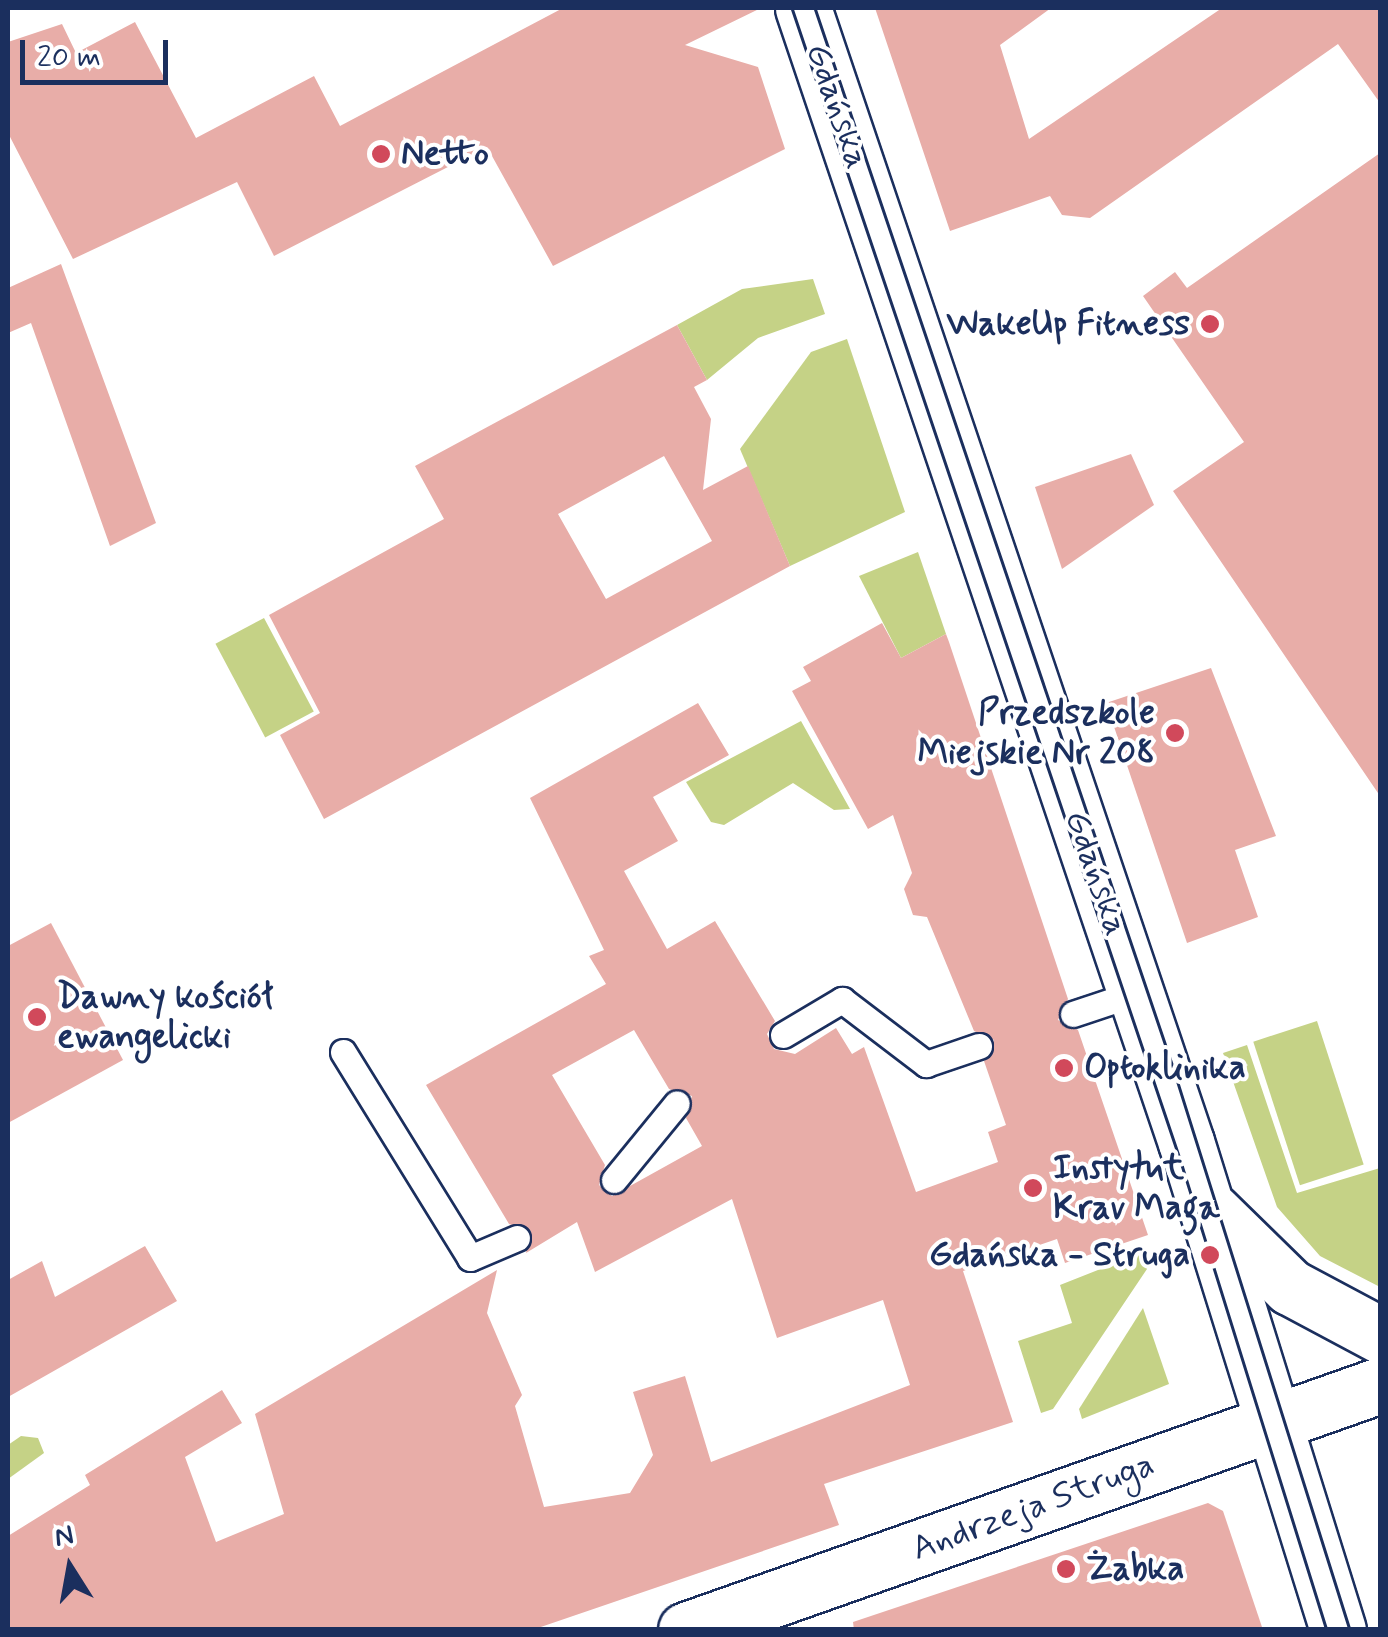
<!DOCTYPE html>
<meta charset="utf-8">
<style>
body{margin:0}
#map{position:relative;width:1388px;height:1637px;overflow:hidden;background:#fff;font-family:Mynerve,sans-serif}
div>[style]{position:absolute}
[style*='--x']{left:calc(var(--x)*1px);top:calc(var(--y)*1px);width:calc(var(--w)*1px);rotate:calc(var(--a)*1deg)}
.green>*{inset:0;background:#c5d286;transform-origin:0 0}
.building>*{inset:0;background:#e8ada8}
.roads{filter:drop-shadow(2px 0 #1b2f5e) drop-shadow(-2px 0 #1b2f5e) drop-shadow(0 2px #1b2f5e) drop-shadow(0 -2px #1b2f5e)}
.lane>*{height:25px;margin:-12.5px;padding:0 12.5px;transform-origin:12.5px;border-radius:12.5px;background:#fff}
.secondary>*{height:55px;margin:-27.5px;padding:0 27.5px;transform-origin:27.5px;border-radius:27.5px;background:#fff}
.tram>*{height:2.5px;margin:-1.25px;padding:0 1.25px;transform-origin:1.25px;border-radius:1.25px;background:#1b2f5e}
.dots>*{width:28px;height:28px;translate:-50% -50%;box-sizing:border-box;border:5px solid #fff;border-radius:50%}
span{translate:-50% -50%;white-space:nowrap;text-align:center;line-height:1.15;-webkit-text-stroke:8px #fff;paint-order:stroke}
.street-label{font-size:35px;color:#1b2f5e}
.poi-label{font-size:35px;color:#1b2f5e;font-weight:700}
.left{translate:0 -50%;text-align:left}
.right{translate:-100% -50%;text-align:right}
.frame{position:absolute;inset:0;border:10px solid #1b2f5e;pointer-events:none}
.north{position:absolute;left:20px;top:1517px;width:100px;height:100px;-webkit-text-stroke:8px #fff;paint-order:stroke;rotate:349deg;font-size:28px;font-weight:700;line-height:40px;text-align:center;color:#1b2f5e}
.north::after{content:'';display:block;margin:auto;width:35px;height:45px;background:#1b2f5e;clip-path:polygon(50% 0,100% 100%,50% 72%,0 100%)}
.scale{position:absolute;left:20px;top:40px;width:148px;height:45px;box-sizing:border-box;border:5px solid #1b2f5e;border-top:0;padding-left:12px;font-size:30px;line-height:35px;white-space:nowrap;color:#1b2f5e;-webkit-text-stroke:8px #fff;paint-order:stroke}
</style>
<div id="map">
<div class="green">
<i style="clip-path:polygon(813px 279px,825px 314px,758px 338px,707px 380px,677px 325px,742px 289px)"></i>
<i style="clip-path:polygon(847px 339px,905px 512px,790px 566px,740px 449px,811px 352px)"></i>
<i style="clip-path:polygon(918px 552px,946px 634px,901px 658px,859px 576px)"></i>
<i style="left:264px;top:618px;width:106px;height:55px;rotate:62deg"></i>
<i style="clip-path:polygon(801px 721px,850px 809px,834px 810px,793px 783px,724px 825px,711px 822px,686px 782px)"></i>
<i style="left:1317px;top:1021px;width:151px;height:67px;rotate:72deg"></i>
<i style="clip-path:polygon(1247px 1045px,1297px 1193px,1380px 1168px,1380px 1287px,1320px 1256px,1277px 1207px,1223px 1053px)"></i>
<i style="clip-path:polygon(1141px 1253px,1147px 1269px,1053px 1409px,1041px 1413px,1018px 1341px,1072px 1323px,1060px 1285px)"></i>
<i style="clip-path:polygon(1143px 1308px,1169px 1384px,1082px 1419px,1079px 1409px)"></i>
<i style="clip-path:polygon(21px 1436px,38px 1438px,44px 1453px,8px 1479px,8px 1445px)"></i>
</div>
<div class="building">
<i style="clip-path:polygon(563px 8px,761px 8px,685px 45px,758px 67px,785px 149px,553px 266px,487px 147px,274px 256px,237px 182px,73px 259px,8px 133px,8px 42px,62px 24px,76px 53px,135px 22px,196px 138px,314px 76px,340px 126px)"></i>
<i style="clip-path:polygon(875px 8px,1051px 8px,1000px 45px,1029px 139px,1222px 8px,1380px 8px,1380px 103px,1338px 44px,1090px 218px,1062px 215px,1050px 196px,950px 231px)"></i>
<i style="clip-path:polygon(1380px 153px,1380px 796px,1173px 491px,1244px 442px,1143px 296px,1175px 272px,1187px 288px)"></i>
<i style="clip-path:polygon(61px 264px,156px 523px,110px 546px,31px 323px,8px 333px,8px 288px)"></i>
<i style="clip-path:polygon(evenodd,677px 325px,707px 380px,694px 387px,711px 419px,703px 490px,748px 466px,790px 566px,324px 819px,280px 735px,320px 713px,269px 615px,444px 519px,415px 466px,677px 325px,664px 456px,712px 541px,606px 599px,558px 514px,664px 456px)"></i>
<i style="clip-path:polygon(1131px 454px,1154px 505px,1062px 569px,1035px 487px)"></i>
<i style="clip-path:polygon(evenodd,882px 623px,901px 658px,946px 634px,949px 642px,1068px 999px,1058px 1020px,1078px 1030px,1148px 1235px,1065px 1263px,1057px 1239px,963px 1271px,1013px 1422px,824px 1484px,839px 1525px,532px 1630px,8px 1630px,8px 1536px,90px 1485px,85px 1475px,222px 1390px,242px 1423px,185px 1457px,216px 1542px,284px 1514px,255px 1414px,497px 1270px,487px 1313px,522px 1395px,515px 1406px,544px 1507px,630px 1493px,653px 1455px,633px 1392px,685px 1376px,711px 1462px,910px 1385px,883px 1300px,777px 1338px,732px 1199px,595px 1272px,577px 1222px,526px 1253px,531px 1231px,509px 1224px,426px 1085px,606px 984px,589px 956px,604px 950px,530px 798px,698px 703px,729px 755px,653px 797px,678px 841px,624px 871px,667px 949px,715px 921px,775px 1021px,767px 1034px,774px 1049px,795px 1054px,836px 1028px,852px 1054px,864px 1047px,916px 1192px,998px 1162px,988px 1132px,1006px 1125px,984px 1061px,994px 1040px,974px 1031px,927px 917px,913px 915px,904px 889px,912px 873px,893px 815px,868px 829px,792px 691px,811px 681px,803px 667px,882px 623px,634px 1030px,669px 1089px,692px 1096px,686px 1118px,702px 1146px,612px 1196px,599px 1185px,605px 1165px,552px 1075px,634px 1030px)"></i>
<i style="clip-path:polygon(1211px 668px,1276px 836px,1235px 850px,1258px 917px,1187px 943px,1106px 703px)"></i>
<i style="clip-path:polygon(51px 923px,123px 1060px,8px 1123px,8px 946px)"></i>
<i style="clip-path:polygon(145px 1246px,177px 1301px,8px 1397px,8px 1280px,42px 1261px,55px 1297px)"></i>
<i style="clip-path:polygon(1208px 1503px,1223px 1511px,1263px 1630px,854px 1630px,853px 1622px)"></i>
</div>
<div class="roads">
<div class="lane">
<i style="--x:1073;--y:1014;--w:66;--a:-18.4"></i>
<i style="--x:783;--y:1035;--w:69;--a:-30.7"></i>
<i style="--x:842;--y:1000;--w:106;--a:37.3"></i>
<i style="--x:926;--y:1064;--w:56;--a:-18.8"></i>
<i style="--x:343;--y:1052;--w:242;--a:58.3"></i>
<i style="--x:470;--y:1258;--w:51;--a:-23.1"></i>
<i style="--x:614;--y:1180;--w:99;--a:-50.7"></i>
</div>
<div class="secondary">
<i style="--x:803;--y:8;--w:1197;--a:71.34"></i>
<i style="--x:1186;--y:1142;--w:511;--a:72.7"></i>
<i style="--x:1212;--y:1211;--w:109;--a:44.3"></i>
<i style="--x:1290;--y:1287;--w:102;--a:28.1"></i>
<i style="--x:686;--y:1630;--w:736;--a:-19.44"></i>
</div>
</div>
<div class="tram">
<i style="--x:792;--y:8;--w:1221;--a:71.37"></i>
<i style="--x:1182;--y:1165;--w:487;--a:72.7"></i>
<i style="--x:815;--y:8;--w:1121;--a:71.32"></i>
<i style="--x:1174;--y:1070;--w:587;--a:72.55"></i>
</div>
<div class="dots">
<i style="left:381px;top:154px;background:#d1495b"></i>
<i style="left:1210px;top:324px;background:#d1495b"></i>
<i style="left:1175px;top:733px;background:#d1495b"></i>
<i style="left:37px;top:1017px;background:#d1495b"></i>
<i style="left:1064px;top:1068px;background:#d1495b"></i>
<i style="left:1033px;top:1188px;background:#d1495b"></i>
<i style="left:1210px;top:1255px;background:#d1495b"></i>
<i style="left:1066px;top:1569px;background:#d1495b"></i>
</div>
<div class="street-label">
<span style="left:837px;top:106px;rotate:71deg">Gdańska</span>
<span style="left:1096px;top:873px;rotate:71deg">Gdańska</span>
<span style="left:1033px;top:1507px;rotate:-20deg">Andrzeja Struga</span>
</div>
<div class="poi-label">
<span class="left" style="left:401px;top:154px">Netto</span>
<span class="right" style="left:1190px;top:324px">WakeUp Fitness</span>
<span class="right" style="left:1155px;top:733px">Przedszkole<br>Miejskie Nr 208</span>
<span class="left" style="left:57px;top:1017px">Dawny kościół<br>ewangelicki</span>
<span class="left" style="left:1084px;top:1068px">Optoklinika</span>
<span class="left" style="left:1053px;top:1188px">Instytut<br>Krav Maga</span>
<span class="right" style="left:1190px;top:1255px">Gdańska - Struga</span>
<span class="left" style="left:1086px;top:1569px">Żabka</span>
</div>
<div class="frame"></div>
<div class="north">N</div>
<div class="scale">20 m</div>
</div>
